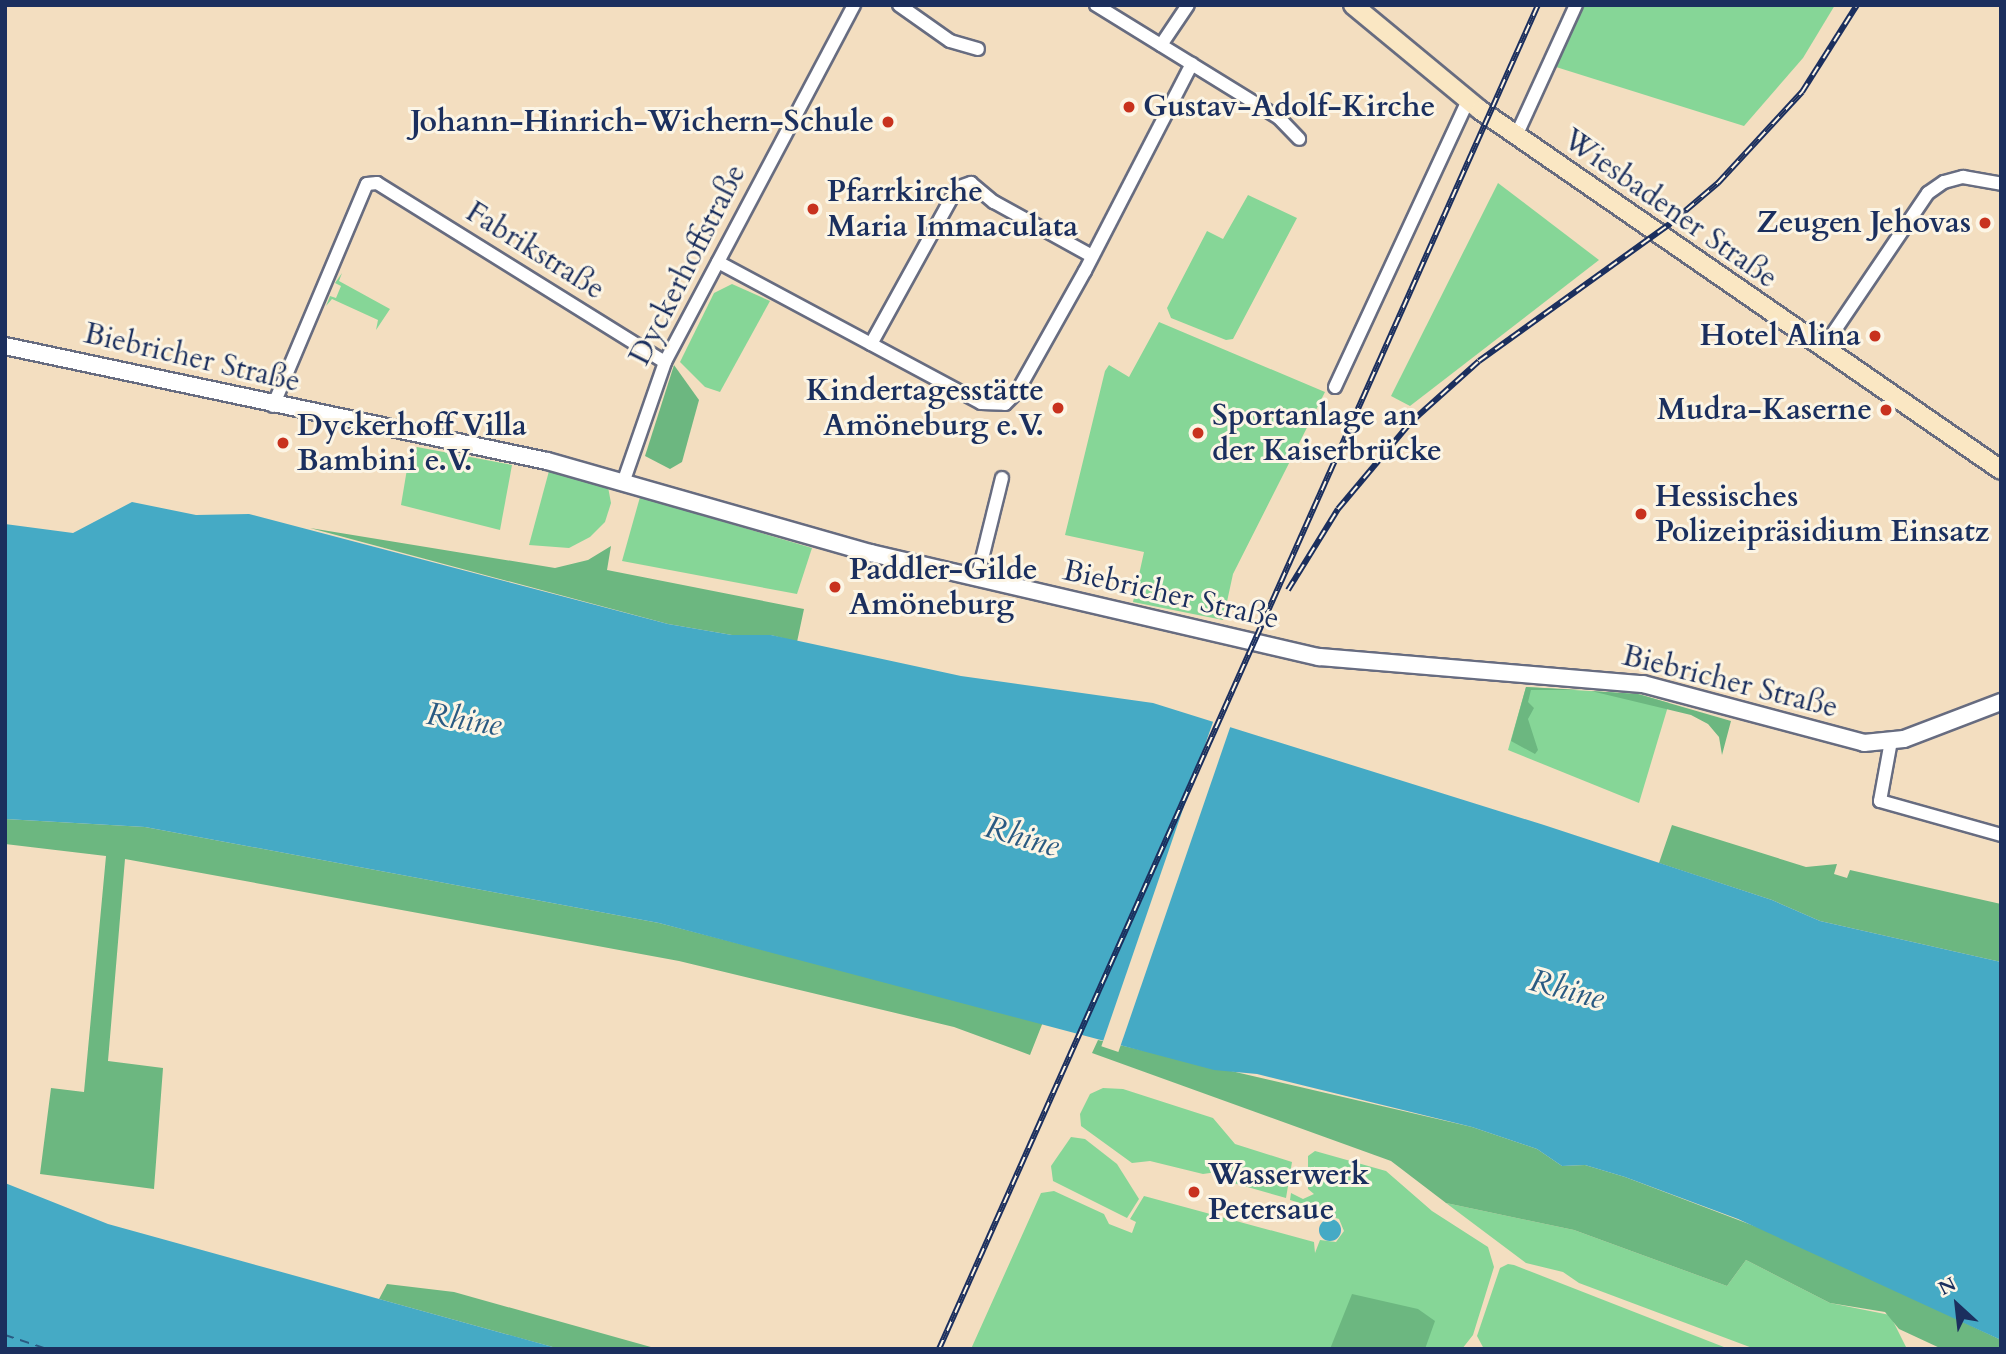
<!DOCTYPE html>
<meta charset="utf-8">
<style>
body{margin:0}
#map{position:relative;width:2006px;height:1354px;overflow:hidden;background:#f3dec0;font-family:Cardo,serif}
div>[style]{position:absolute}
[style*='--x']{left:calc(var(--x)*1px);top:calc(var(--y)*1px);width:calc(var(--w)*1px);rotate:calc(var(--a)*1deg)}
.green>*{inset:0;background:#86d697}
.forest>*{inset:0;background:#6cb780}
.water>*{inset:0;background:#45aac5}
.round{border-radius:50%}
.pier>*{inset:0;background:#f3dec0;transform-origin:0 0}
.ferry>*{height:2px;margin-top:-1px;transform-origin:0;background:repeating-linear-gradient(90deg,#2a5a82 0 9px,transparent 0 16px)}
.roads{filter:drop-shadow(2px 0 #676c80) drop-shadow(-2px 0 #676c80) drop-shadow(0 2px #676c80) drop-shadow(0 -2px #676c80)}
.minor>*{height:12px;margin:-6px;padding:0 6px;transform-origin:6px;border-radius:6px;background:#fff}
.tertiary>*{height:16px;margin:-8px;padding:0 8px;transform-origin:8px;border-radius:8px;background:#fff}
.secondary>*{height:18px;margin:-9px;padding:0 9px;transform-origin:9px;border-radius:9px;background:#fae7c3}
.rail>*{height:6px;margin-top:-3px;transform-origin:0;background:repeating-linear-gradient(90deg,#fcf5e5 0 10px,#1b2f5e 0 20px);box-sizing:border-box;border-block:2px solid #1b2f5e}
.dots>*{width:19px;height:19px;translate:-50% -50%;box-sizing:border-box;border:4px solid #fcf5e5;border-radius:50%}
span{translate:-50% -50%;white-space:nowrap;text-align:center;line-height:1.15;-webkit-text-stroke:6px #fcf5e5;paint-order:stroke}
.poi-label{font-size:30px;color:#1b2f5e;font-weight:700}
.left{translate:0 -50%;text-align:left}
.right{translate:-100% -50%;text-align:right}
.street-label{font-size:30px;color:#1b2f5e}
.water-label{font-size:32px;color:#2a5a82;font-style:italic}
.frame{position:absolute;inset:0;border:7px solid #1b2f5e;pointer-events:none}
.north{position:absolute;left:1922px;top:1270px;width:70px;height:70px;-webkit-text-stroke:5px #fcf5e5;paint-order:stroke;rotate:333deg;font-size:19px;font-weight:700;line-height:28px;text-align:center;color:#1b2f5e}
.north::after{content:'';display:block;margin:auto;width:24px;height:32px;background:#1b2f5e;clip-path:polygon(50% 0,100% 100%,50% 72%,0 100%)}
</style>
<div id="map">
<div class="green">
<i style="clip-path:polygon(1583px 5px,1835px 5px,1803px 58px,1744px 126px,1556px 67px)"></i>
<i style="clip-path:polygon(1498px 183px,1599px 260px,1410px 406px,1391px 396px)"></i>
<i style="clip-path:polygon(1248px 195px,1297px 218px,1233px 339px,1226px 340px,1171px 318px,1167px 308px,1207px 231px,1223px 239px)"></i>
<i style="clip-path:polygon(342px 273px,339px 281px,390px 309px,376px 330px,378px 320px,332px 299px,326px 306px,330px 296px,336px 298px,341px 286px,335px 283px)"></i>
<i style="clip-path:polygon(732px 284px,770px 301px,720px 392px,705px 387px,680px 362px,714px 293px)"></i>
<i style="clip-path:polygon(1159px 322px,1325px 392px,1233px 574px,1223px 620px,1133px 602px,1144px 552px,1065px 535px,1105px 371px,1109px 365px,1129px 377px)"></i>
<i style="clip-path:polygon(417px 447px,512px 465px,500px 530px,401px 505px,409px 457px)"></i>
<i style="clip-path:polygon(549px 471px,608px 487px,611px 503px,605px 522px,590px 537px,569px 548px,529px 545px)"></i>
<i style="clip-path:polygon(640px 497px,812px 548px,797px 594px,622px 561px)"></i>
<i style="clip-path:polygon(1526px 687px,1638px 694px,1669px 703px,1639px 803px,1508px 750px)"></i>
<i style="clip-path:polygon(1103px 1088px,1123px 1089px,1213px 1118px,1235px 1144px,1292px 1162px,1286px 1198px,1223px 1180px,1217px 1172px,1203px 1174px,1150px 1161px,1132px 1163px,1081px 1126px,1080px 1114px,1090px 1094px)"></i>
<i style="clip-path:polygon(1071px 1137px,1085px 1139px,1117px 1164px,1139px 1199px,1127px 1218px,1053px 1181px,1051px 1166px)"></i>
<i style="clip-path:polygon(1315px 1151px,1386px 1171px,1432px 1211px,1488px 1247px,1494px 1267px,1473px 1335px,1462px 1349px,971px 1349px,1041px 1193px,1054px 1191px,1104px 1214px,1109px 1224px,1132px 1233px,1136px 1222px,1130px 1219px,1144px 1196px,1314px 1242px,1315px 1253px,1320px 1240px,1336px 1242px,1344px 1231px,1339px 1219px,1326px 1215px,1328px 1201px,1324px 1210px,1290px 1200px,1291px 1193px,1303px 1199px,1314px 1194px,1308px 1189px,1308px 1156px)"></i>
<i style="clip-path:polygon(1446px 1203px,1574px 1230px,1727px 1286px,1746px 1260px,1830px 1303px,1890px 1315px,1907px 1349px,1755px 1349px,1579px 1283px,1563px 1272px,1526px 1263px)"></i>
<i style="clip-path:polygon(1508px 1264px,1514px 1265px,1729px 1349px,1484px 1349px,1477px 1336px,1500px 1268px)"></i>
</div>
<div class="forest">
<i style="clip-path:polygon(674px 365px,699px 400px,682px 462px,670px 469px,645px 456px)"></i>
<i style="clip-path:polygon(310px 528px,555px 568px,588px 560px,611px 546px,607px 570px,804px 609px,797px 642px,771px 635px,732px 635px,668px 624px)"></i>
<i style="clip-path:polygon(1526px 687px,1582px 690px,1531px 690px,1528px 702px,1534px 708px,1528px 719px,1538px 750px,1535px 754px,1511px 741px)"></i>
<i style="clip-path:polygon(1591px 691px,1638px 694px,1731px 721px,1722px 755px,1719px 737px,1708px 724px,1691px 715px)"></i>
<i style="clip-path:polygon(5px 819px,145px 827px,659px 923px,1043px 1022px,1030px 1055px,954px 1027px,679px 961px,125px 859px,108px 1061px,163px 1068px,154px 1189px,40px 1174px,51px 1088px,84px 1092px,106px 856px,5px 844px)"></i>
<i style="clip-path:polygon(1672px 825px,1806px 867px,1837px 864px,1834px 874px,1847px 878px,1850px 870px,2001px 904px,2001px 962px,1820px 921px,1772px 900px,1659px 863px)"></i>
<i style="clip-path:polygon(1098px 1040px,1472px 1127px,1537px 1149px,1562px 1166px,1585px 1165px,1625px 1177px,1791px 1240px,2001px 1340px,2001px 1349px,1942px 1349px,1899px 1329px,1885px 1312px,1830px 1303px,1746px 1260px,1727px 1286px,1574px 1230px,1446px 1203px,1391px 1161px,1092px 1053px)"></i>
<i style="clip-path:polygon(387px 1284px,454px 1292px,658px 1349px,560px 1349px,379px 1299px)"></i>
<i style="clip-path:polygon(1352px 1294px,1418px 1309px,1435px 1321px,1425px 1349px,1330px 1349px)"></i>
</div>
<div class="water">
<i style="clip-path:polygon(132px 502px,196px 515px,249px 514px,668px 624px,732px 635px,771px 635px,961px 676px,1153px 703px,1544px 825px,1772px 900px,1820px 921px,2001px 962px,2001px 1340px,1738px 1219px,1625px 1177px,1585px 1165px,1562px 1166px,1537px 1149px,1472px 1127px,1257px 1074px,1214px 1070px,659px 923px,145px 827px,5px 819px,5px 524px,73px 533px)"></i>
<i style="clip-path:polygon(5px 1183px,108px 1224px,560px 1349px,5px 1349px)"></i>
<i class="round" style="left:1319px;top:1219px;width:22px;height:22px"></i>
</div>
<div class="pier">
<i style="left:1214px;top:719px;width:18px;height:346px;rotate:19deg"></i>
</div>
<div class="ferry">
<i style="--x:5;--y:1335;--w:44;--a:18.4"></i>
</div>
<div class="roads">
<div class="minor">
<i style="--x:899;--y:5;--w:62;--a:35.2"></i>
<i style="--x:950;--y:41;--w:29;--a:16"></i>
<i style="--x:1096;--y:5;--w:215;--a:31.7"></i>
<i style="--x:1279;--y:118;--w:29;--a:46"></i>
<i style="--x:1161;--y:45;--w:48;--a:-56"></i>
<i style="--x:1516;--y:136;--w:144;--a:-65.4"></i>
<i style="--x:718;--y:262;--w:298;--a:28.2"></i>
<i style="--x:981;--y:403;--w:24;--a:2"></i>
<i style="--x:1005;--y:404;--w:17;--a:-45"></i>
<i style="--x:1017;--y:392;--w:139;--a:-60.7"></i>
<i style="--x:1085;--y:271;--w:233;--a:-62.7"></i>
<i style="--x:871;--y:344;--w:178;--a:-61.1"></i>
<i style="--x:957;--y:188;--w:15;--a:-20"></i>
<i style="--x:971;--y:183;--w:30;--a:40"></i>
<i style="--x:994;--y:202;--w:112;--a:28.9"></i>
<i style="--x:1823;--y:348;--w:187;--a:-55.9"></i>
<i style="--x:1928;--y:193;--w:19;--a:-35"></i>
<i style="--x:1944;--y:182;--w:20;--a:-15"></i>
<i style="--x:1963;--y:177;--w:39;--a:10"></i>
<i style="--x:1335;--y:387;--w:316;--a:-65.1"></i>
<i style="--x:273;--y:406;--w:241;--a:-67.1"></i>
<i style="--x:367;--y:184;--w:10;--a:-6"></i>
<i style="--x:377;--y:183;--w:339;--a:31.9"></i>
<i style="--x:624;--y:480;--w:125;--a:-70.8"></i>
<i style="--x:665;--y:362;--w:404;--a:-62.1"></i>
<i style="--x:977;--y:579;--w:104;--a:-76.1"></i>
<i style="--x:1891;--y:741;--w:61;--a:100.4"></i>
<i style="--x:1880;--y:801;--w:126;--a:15.7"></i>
</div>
<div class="tertiary">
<i style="--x:5;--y:346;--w:554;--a:11.98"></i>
<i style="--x:547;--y:461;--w:337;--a:15.9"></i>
<i style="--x:871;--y:553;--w:460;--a:13.1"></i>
<i style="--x:1319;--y:657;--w:325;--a:4.8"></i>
<i style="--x:1643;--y:684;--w:229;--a:14.9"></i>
<i style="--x:1864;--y:743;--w:40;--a:-5.7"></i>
<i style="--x:1904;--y:739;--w:104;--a:-20.9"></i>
</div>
<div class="secondary">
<i style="--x:1353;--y:5;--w:165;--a:39.6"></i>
<i style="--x:1480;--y:110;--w:633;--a:34.64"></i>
</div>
</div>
<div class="rail">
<i style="--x:1288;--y:590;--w:95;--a:-58.3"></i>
<i style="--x:1338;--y:509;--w:114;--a:-50"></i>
<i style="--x:1411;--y:422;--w:91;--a:-41.9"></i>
<i style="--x:1479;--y:361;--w:236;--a:-35.7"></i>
<i style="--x:1671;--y:223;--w:62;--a:-40.4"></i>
<i style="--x:1718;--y:183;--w:124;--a:-47.3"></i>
<i style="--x:1802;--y:92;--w:103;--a:-57.7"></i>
<i style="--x:939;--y:1349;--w:1471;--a:-65.98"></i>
</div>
<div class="dots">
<i style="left:1129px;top:107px;background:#c8321e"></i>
<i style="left:888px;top:122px;background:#c8321e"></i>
<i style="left:813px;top:209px;background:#c8321e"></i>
<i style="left:1985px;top:223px;background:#c8321e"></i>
<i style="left:1875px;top:336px;background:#c8321e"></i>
<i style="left:1058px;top:408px;background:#c8321e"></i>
<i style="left:1886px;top:410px;background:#c8321e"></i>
<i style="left:1198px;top:433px;background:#c8321e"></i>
<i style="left:283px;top:443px;background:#c8321e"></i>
<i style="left:1641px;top:514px;background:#c8321e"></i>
<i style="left:835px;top:587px;background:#c8321e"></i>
<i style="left:1194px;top:1192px;background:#c8321e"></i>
</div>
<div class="poi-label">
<span class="left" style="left:1143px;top:107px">Gustav-Adolf-Kirche</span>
<span class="right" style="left:874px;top:122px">Johann-Hinrich-Wichern-Schule</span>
<span class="left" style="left:827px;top:209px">Pfarrkirche<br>Maria Immaculata</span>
<span class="right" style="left:1971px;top:223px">Zeugen Jehovas</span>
<span class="right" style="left:1861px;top:336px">Hotel Alina</span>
<span class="right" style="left:1044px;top:408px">Kindertagesstätte<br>Amöneburg e.V.</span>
<span class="right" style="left:1872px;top:410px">Mudra-Kaserne</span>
<span class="left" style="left:1212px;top:433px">Sportanlage an<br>der Kaiserbrücke</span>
<span class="left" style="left:297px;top:443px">Dyckerhoff Villa<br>Bambini e.V.</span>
<span class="left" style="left:1655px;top:514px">Hessisches<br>Polizeipräsidium Einsatz</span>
<span class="left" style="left:849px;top:587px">Paddler-Gilde<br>Amöneburg</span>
<span class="left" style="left:1208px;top:1192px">Wasserwerk<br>Petersaue</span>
</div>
<div class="street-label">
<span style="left:1670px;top:209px;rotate:35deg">Wiesbadener Straße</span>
<span style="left:535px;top:251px;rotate:32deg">Fabrikstraße</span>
<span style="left:688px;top:265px;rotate:-63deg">Dyckerhoffstraße</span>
<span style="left:192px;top:358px;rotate:13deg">Biebricher Straße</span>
<span style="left:1171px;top:595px;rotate:13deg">Biebricher Straße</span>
<span style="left:1730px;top:682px;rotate:14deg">Biebricher Straße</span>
</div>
<div class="water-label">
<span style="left:464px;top:720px;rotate:9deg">Rhine</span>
<span style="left:1022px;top:837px;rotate:16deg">Rhine</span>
<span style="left:1567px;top:990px;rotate:15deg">Rhine</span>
</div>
<div class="frame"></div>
<div class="north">N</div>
</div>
